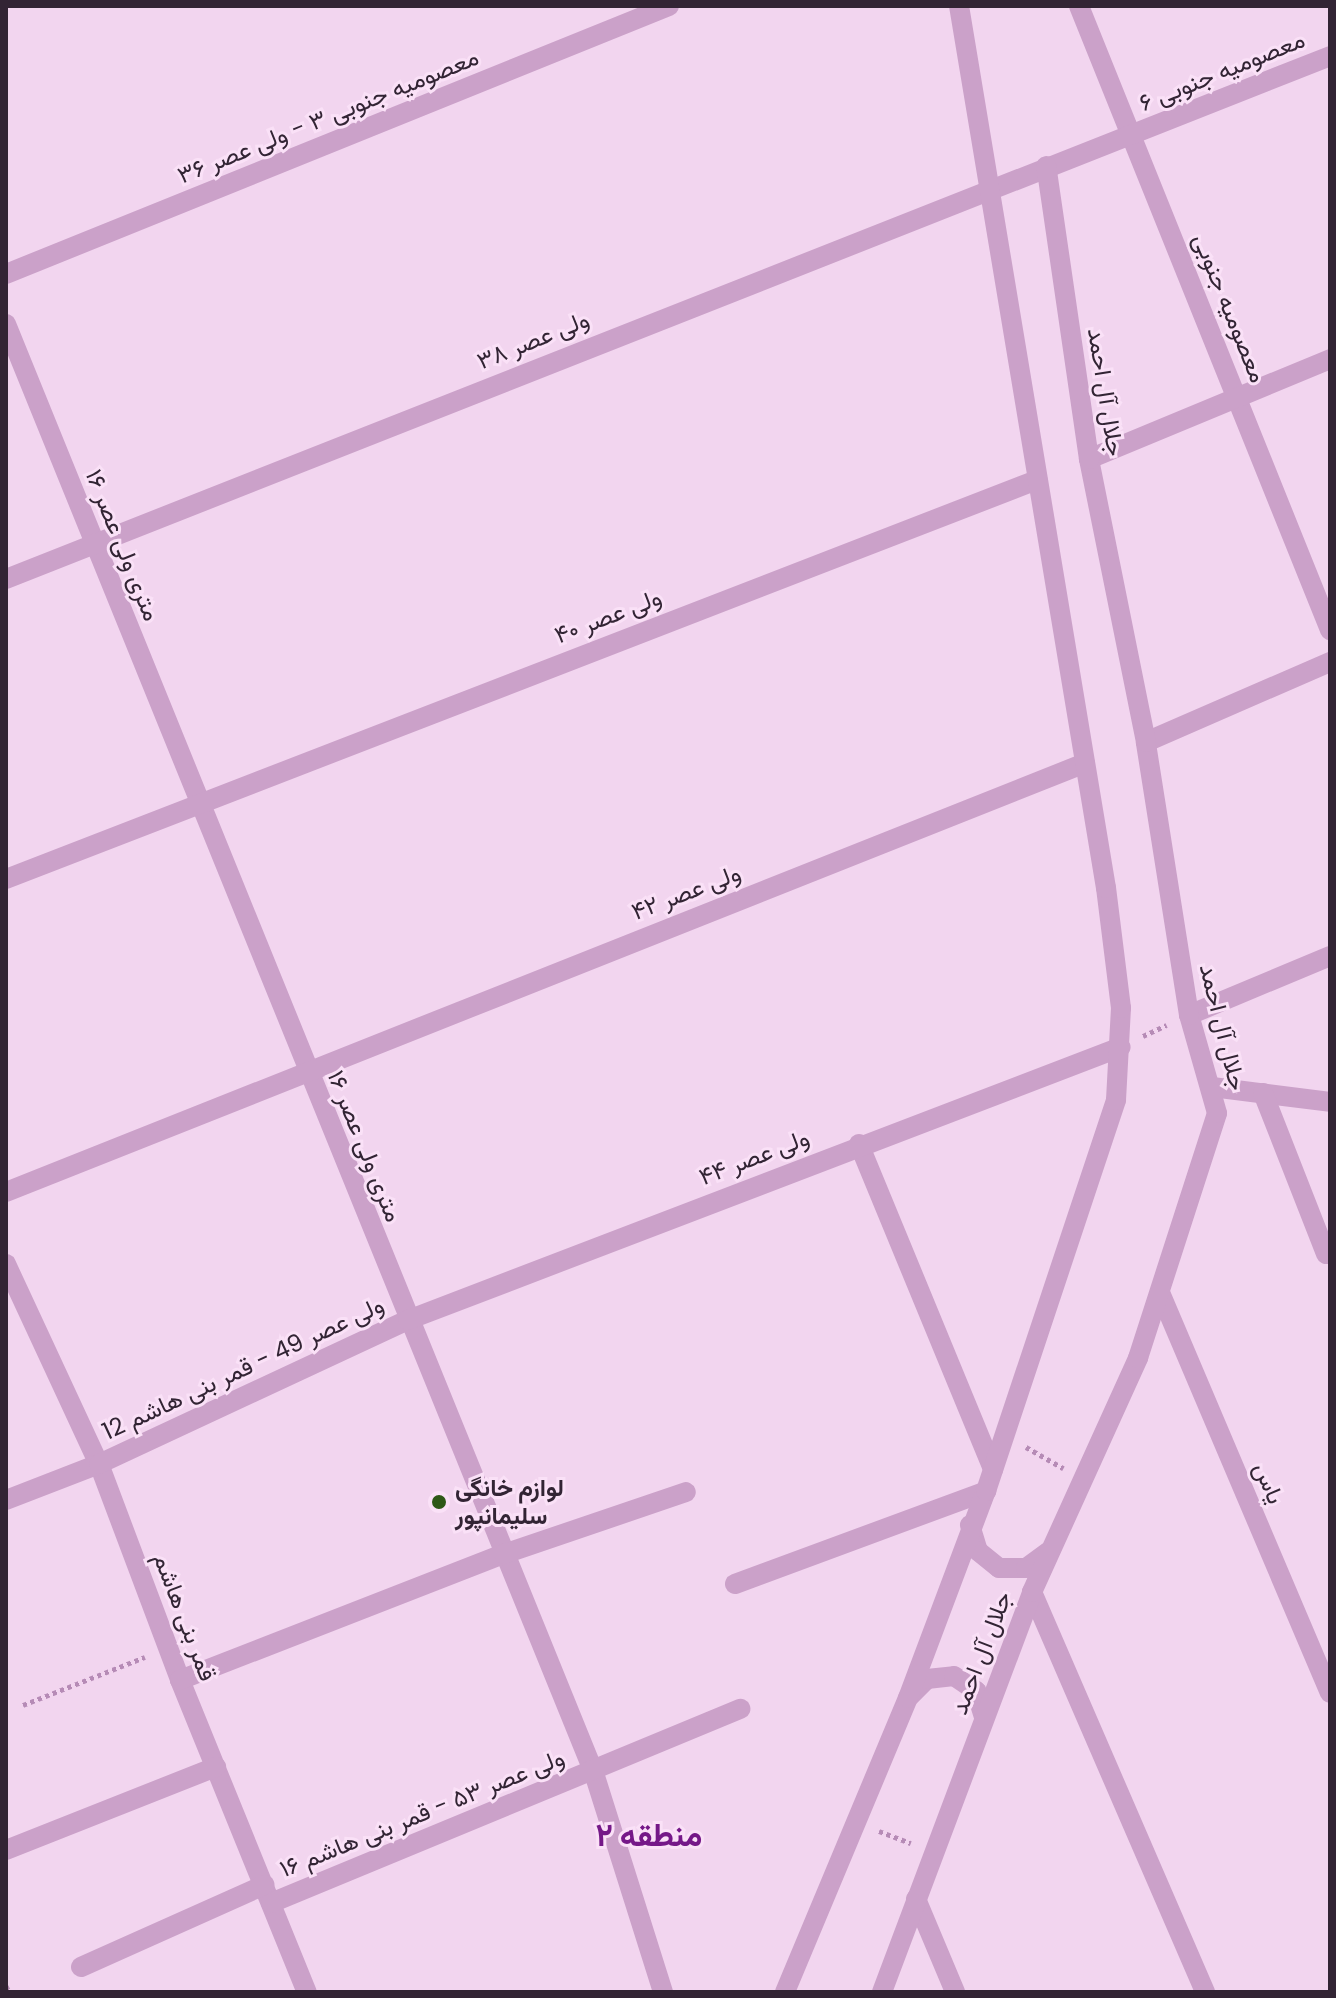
<!DOCTYPE html>
<meta charset="utf-8">
<style>
body{margin:0}
#map{position:relative;width:1336px;height:1998px;overflow:hidden;background:#f2d5ef;font-family:Poppins,Vazirmatn,sans-serif}
div>[style]{position:absolute}
[style*='--x']{left:calc(var(--x)*1px);top:calc(var(--y)*1px);width:calc(var(--w)*1px);rotate:calc(var(--a)*1deg)}
.path>*{height:5px;margin-top:-2.5px;transform-origin:0;background:repeating-linear-gradient(90deg,#b68bb6 0 4px,transparent 0 8px)}
.minor>*{height:20px;margin:-10px;padding:0 10px;transform-origin:10px;border-radius:10px;background:#cba1c9}
.dots>*{width:22px;height:22px;translate:-50% -50%;box-sizing:border-box;border:4px solid #fae1f7;border-radius:50%}
span{translate:-50% -50%;white-space:nowrap;text-align:center;line-height:1.15;-webkit-text-stroke:6px #fae1f7;paint-order:stroke}
.street-label{font-size:24px;color:#322434}
.poi-label{font-size:24px;color:#322434;font-weight:700}
.left{translate:0 -50%;text-align:left}
.district-label{font-size:32px;color:#751888;font-weight:700}
.frame{position:absolute;inset:0;border:8px solid #322434;pointer-events:none}
</style>
<div id="map">
<div class="path">
<i style="--x:1143;--y:1036;--w:26;--a:-25"></i>
<i style="--x:1026;--y:1447;--w:43;--a:29.6"></i>
<i style="--x:23;--y:1705;--w:131;--a:-21.5"></i>
<i style="--x:879;--y:1831;--w:34;--a:21"></i>
<i style="--x:6;--y:1986;--w:7;--a:63"></i>
</div>
<div class="minor">
<i style="--x:1079;--y:6;--w:673;--a:68.09"></i>
<i style="--x:6;--y:274;--w:715;--a:-22.01"></i>
<i style="--x:6;--y:324;--w:1561;--a:67.91"></i>
<i style="--x:593;--y:1770;--w:233;--a:72.5"></i>
<i style="--x:1089;--y:459;--w:261;--a:-22.5"></i>
<i style="--x:6;--y:579;--w:1424;--a:-21.55"></i>
<i style="--x:1146;--y:742;--w:201;--a:-23.5"></i>
<i style="--x:6;--y:879;--w:1106;--a:-21.16"></i>
<i style="--x:1189;--y:1015;--w:153;--a:-22.7"></i>
<i style="--x:1212;--y:1087;--w:119;--a:7.2"></i>
<i style="--x:1263;--y:1093;--w:173;--a:68.6"></i>
<i style="--x:859;--y:1144;--w:352;--a:67.6"></i>
<i style="--x:6;--y:1192;--w:1161;--a:-21.68"></i>
<i style="--x:6;--y:1264;--w:221;--a:65.1"></i>
<i style="--x:99;--y:1464;--w:231;--a:69.4"></i>
<i style="--x:180;--y:1680;--w:337;--a:67.9"></i>
<i style="--x:1161;--y:1295;--w:432;--a:67"></i>
<i style="--x:6;--y:1500;--w:100;--a:-21.2"></i>
<i style="--x:99;--y:1464;--w:341;--a:-25"></i>
<i style="--x:408;--y:1320;--w:763;--a:-20.95"></i>
<i style="--x:970;--y:1525;--w:27;--a:73"></i>
<i style="--x:978;--y:1551;--w:27;--a:39"></i>
<i style="--x:999;--y:1568;--w:27;--a:0"></i>
<i style="--x:1026;--y:1568;--w:27;--a:-36"></i>
<i style="--x:735;--y:1584;--w:268;--a:-20.3"></i>
<i style="--x:1032;--y:1592;--w:436;--a:66.6"></i>
<i style="--x:180;--y:1680;--w:348;--a:-21.3"></i>
<i style="--x:504;--y:1554;--w:192;--a:-18.8"></i>
<i style="--x:910;--y:1696;--w:24;--a:-45"></i>
<i style="--x:927;--y:1679;--w:27;--a:-6"></i>
<i style="--x:954;--y:1676;--w:27;--a:34"></i>
<i style="--x:976;--y:1691;--w:27;--a:73"></i>
<i style="--x:6;--y:1850;--w:226;--a:-21.6"></i>
<i style="--x:916;--y:1899;--w:101;--a:67.2"></i>
<i style="--x:271;--y:1903;--w:508;--a:-22.47"></i>
<i style="--x:81;--y:1967;--w:201;--a:-24.1"></i>
<i style="--x:785;--y:1992;--w:319;--a:-67.3"></i>
<i style="--x:908;--y:1698;--w:221;--a:-69.4"></i>
<i style="--x:986;--y:1491;--w:412;--a:-71.6"></i>
<i style="--x:1116;--y:1100;--w:92;--a:-86.9"></i>
<i style="--x:1121;--y:1008;--w:121;--a:-97.1"></i>
<i style="--x:1106;--y:888;--w:894;--a:-99.46"></i>
<i style="--x:882;--y:1992;--w:427;--a:-69.4"></i>
<i style="--x:1032;--y:1592;--w:257;--a:-65.6"></i>
<i style="--x:1138;--y:1358;--w:257;--a:-72.1"></i>
<i style="--x:1217;--y:1113;--w:102;--a:-105.9"></i>
<i style="--x:1189;--y:1015;--w:276;--a:-99"></i>
<i style="--x:1146;--y:742;--w:289;--a:-101.4"></i>
<i style="--x:1089;--y:459;--w:296;--a:-98.3"></i>
</div>
<div class="dots">
<i style="left:439px;top:1502px;background:#2e5817"></i>
</div>
<div class="street-label">
<span style="left:1222px;top:71px;rotate:-22deg">معصومیه جنوبی ۶</span>
<span style="left:328px;top:116px;rotate:-22deg">معصومیه جنوبی ۳ - ولی عصر ۳۶</span>
<span style="left:1230px;top:308px;rotate:68deg">معصومیه جنوبی</span>
<span style="left:533px;top:340px;rotate:-22deg">ولی عصر ۳۸</span>
<span style="left:1106px;top:392px;rotate:81deg">جلال آل احمد</span>
<span style="left:123px;top:545px;rotate:68deg">۱۶ متری ولی عصر</span>
<span style="left:608px;top:616px;rotate:-21deg">ولی عصر ۴۰</span>
<span style="left:686px;top:892px;rotate:-21deg">ولی عصر ۴۲</span>
<span style="left:1223px;top:1027px;rotate:76deg">جلال آل احمد</span>
<span style="left:365px;top:1146px;rotate:68deg">۱۶ متری ولی عصر</span>
<span style="left:754px;top:1157px;rotate:-21deg">ولی عصر ۴۴</span>
<span style="left:243px;top:1368px;rotate:-25deg">ولی عصر 49 - قمر بنی هاشم 12</span>
<span style="left:1269px;top:1483px;rotate:67deg">یاس</span>
<span style="left:185px;top:1617px;rotate:69deg">قمر بنی هاشم</span>
<span style="left:981px;top:1653px;rotate:-69deg">جلال آل احمد</span>
<span style="left:422px;top:1813px;rotate:-22deg">ولی عصر ۵۳ - قمر بنی هاشم ۱۶</span>
</div>
<div class="poi-label">
<span class="left" style="left:455px;top:1502px">لوازم خانگی<br>سلیمانپور</span>
</div>
<div class="district-label">
<span style="left:649px;top:1835px">منطقه ۲</span>
</div>
<div class="frame"></div>
</div>
